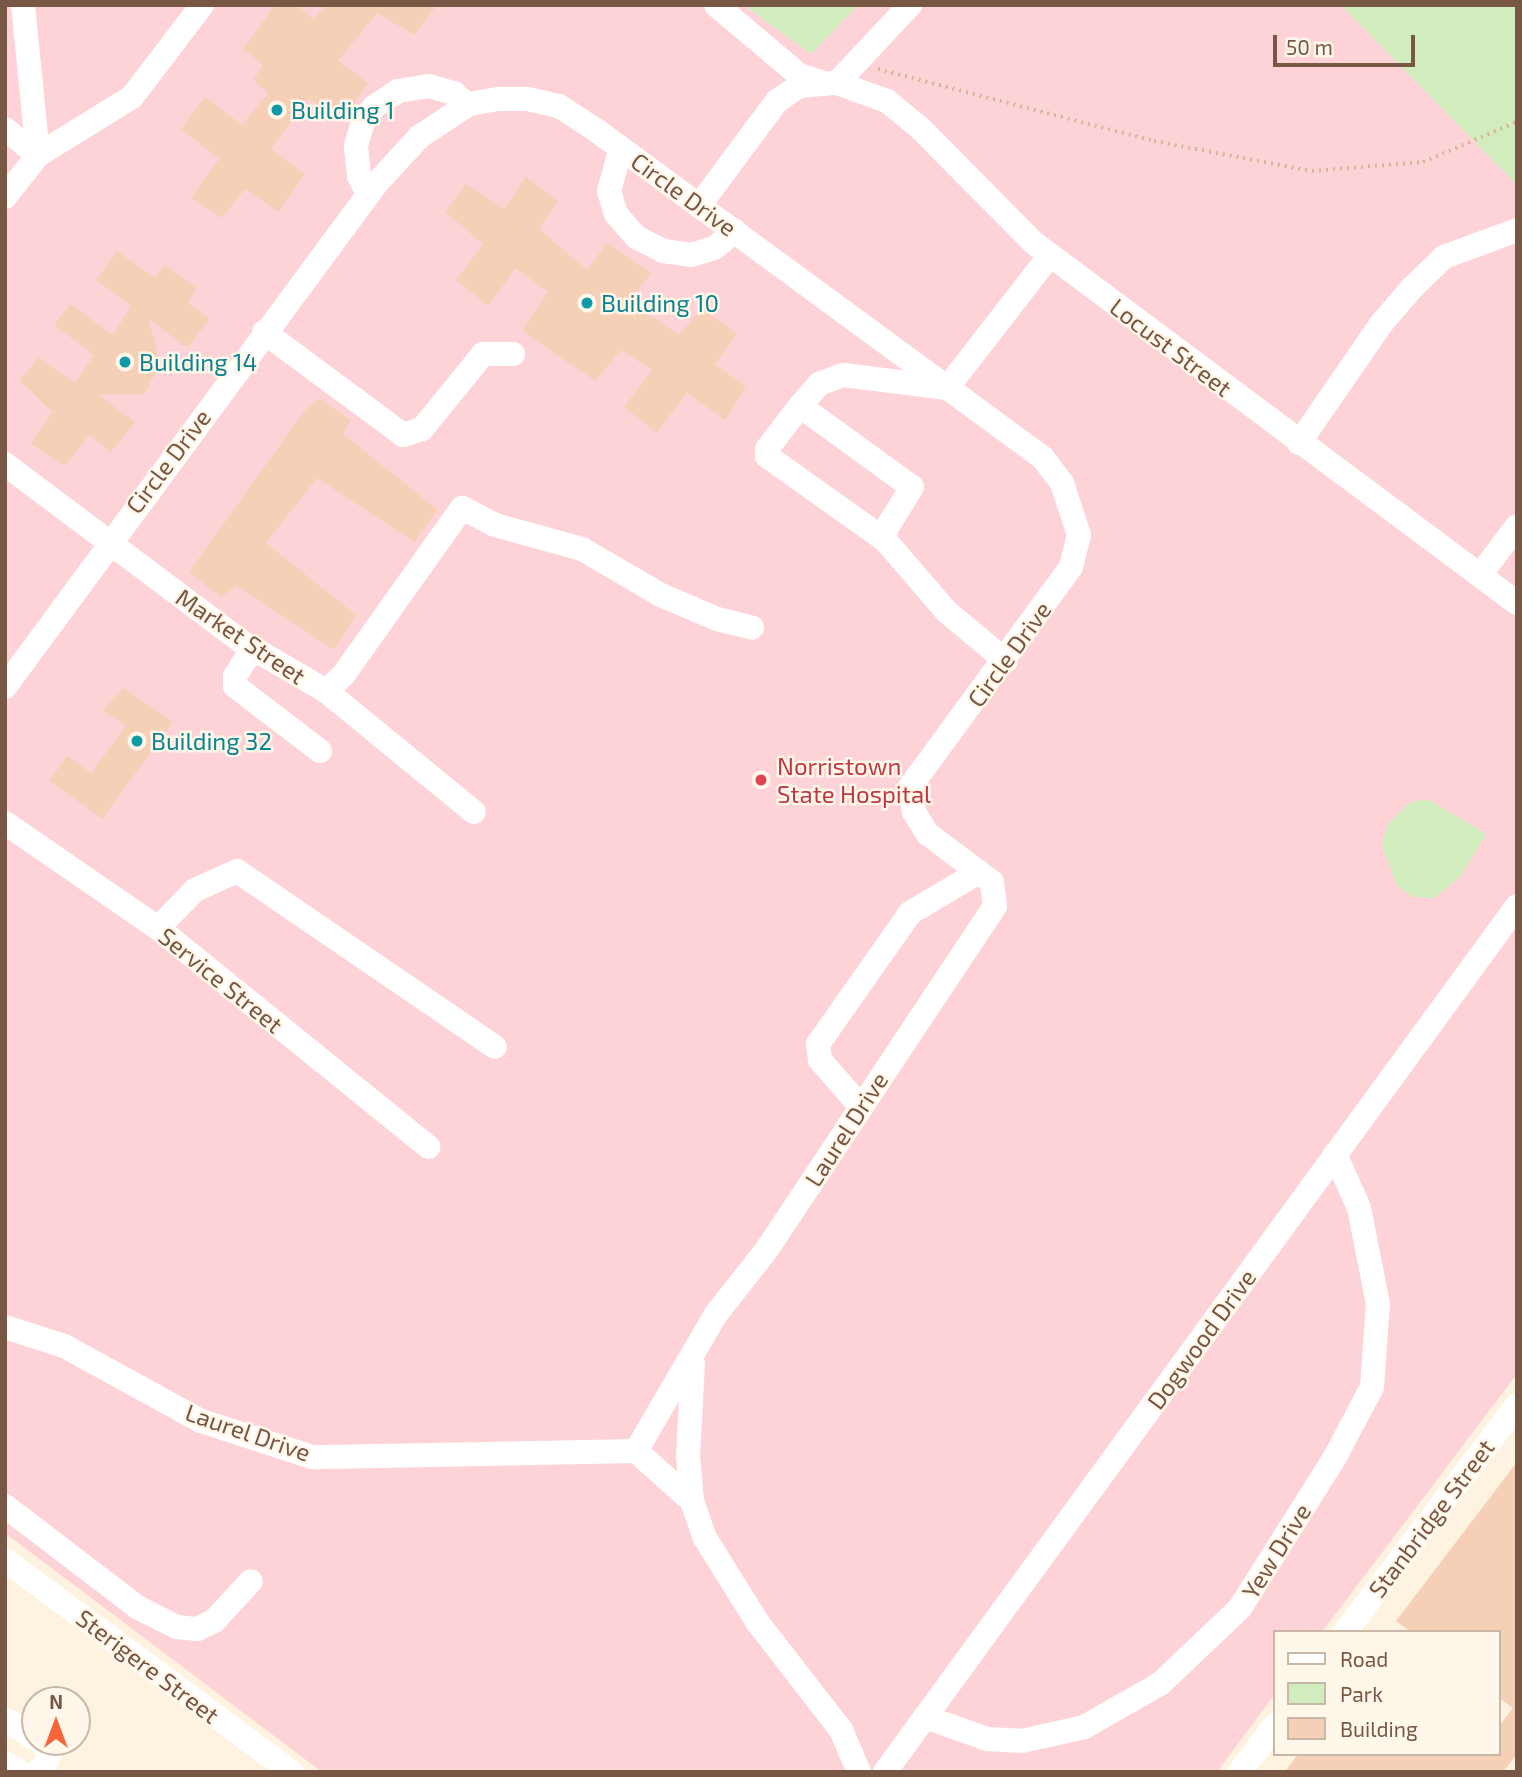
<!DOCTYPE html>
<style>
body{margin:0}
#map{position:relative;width:1522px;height:1777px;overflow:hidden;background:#fef3e1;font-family:"Exo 2",sans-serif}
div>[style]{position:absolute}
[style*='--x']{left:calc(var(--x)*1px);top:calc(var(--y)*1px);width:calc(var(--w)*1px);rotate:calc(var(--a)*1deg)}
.medical>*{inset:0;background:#fdd3d8}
.green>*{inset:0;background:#d1edbe}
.building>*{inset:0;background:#f6d0b6}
.path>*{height:3.5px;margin-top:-1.75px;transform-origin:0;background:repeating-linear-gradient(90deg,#dbb499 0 2px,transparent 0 7px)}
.minor>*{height:24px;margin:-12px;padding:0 12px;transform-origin:12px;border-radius:12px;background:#fff}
.dots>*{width:19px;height:19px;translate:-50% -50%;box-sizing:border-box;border:4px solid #fff7e9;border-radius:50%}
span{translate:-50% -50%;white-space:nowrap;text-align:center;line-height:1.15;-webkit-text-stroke:5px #fff7e9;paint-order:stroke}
.culture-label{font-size:24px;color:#0d838f}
.left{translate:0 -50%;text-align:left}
.street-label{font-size:24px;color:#785845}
.health-label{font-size:24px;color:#be3a42}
.frame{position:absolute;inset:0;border:7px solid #785845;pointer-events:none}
.legend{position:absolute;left:1273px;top:1630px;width:228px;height:126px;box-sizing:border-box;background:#fff7e9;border:2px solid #c9b7a7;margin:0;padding:9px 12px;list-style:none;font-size:21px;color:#785845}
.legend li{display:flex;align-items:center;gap:14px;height:35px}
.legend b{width:35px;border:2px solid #c9b7a7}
.north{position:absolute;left:21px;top:1686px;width:70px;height:70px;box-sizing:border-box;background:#fff7e9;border:2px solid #c9b7a7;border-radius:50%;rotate:0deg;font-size:19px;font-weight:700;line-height:28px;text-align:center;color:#785845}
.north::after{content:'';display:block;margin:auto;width:24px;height:32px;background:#f5663a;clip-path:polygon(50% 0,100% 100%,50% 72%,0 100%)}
.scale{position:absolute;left:1273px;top:35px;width:142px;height:32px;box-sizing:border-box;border:4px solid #785845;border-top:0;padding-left:9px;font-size:21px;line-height:24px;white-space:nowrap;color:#785845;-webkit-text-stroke:5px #fff7e9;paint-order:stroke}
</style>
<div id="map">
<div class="medical">
<i style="clip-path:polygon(5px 5px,744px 5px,811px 54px,858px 5px,1341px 5px,1517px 185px,1517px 1374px,1322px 1632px,1275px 1632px,1275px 1694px,1217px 1772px,322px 1772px,5px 1533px)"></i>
</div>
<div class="green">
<i style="clip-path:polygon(744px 5px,858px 5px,811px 54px)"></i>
<i style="clip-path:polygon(1341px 5px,1517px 5px,1517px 185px)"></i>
<i style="clip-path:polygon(1420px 800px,1431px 801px,1486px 834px,1461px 876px,1434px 898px,1412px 897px,1396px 884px,1382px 845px,1388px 824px,1409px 803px)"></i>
</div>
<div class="building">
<i style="clip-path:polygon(275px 5px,296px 5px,314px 19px,326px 5px,437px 5px,414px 35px,377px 13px,338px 61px,368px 83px,341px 121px,308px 99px,271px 149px,305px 174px,278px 212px,245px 189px,222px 218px,191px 198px,219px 159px,181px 129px,205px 97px,242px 125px,268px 93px,253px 80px,263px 65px,243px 49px)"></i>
<i style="clip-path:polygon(526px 177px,558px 201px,539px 229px,587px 270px,607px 243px,651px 273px,630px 301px,679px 335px,702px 308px,737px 334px,715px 364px,746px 387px,725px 420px,687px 393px,656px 433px,624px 407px,652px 370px,621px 350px,595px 381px,522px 331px,548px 292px,516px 268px,488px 306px,456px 280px,483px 244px,445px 212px,466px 184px,504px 209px)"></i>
<i style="clip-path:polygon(117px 251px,155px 278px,164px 265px,197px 288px,188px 303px,210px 319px,187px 348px,149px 319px,160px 366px,143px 395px,97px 394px,135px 422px,111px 452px,89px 435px,65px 466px,31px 444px,52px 412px,20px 381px,38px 357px,75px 383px,94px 355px,54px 325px,70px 304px,113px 335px,131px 306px,96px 280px)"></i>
<i style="clip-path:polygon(320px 399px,351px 420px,343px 434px,438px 510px,414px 542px,317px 478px,266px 543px,356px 615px,334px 650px,237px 586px,221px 597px,189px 572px,305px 410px)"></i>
<i style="clip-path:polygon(123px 688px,173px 722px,102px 819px,49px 780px,68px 756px,91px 773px,126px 726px,102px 710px)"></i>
<i style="clip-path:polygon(1517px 1462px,1517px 1754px,1503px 1772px,1285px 1772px,1298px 1754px,1499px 1754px,1499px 1726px,1513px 1708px,1499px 1698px,1499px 1632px,1411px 1632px,1396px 1621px)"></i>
</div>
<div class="path">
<i style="--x:878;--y:69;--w:285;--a:14.6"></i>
<i style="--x:1154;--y:141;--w:161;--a:10.8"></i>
<i style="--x:1312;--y:171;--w:111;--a:-4.6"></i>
<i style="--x:1423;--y:162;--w:102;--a:-23.1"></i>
</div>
<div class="minor">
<i style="--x:23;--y:5;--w:151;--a:84.3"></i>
<i style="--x:716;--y:5;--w:109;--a:40.1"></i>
<i style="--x:799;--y:75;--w:23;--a:18"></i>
<i style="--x:837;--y:83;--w:107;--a:-46.9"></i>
<i style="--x:5;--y:129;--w:42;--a:38.2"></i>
<i style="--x:621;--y:148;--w:45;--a:105.6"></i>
<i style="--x:609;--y:191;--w:24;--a:73"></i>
<i style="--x:616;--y:214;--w:30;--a:49"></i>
<i style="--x:636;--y:237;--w:30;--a:27"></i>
<i style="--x:663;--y:251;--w:28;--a:8"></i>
<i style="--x:691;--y:255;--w:24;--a:-17"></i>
<i style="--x:714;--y:248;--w:27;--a:-39"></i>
<i style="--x:368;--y:194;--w:20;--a:-117"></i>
<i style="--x:359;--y:176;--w:30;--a:-96"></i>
<i style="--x:356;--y:146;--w:29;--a:-74"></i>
<i style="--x:364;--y:118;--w:16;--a:-47"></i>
<i style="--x:375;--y:106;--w:27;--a:-33"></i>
<i style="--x:398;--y:91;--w:31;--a:-9"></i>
<i style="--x:429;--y:86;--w:26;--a:16"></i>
<i style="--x:454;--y:93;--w:18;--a:43"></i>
<i style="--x:5;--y:197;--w:53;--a:-51.8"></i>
<i style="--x:38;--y:155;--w:110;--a:-31.7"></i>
<i style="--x:132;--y:97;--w:116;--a:-52.7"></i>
<i style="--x:699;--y:206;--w:131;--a:-53.4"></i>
<i style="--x:777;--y:101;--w:27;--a:-34"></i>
<i style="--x:799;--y:86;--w:38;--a:-5"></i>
<i style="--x:837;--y:83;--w:53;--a:19.8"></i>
<i style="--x:887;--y:101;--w:43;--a:39.3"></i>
<i style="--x:920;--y:128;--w:162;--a:45.3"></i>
<i style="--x:1034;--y:243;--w:602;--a:36.7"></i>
<i style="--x:264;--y:332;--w:173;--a:36.5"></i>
<i style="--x:403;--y:435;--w:20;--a:-18"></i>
<i style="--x:422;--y:429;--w:97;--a:-50.9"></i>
<i style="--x:483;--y:354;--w:30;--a:0"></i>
<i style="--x:800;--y:406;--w:29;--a:-49"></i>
<i style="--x:819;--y:384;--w:26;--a:-21"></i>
<i style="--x:843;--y:375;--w:105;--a:7.1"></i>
<i style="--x:947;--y:388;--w:168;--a:-52.2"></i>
<i style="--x:1299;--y:443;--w:145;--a:-55.4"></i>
<i style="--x:1381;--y:324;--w:48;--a:-49.3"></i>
<i style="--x:1412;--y:288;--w:45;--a:-44.1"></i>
<i style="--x:1444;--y:257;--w:78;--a:-20.3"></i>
<i style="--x:5;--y:464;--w:296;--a:36.9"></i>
<i style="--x:242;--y:642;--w:97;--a:30.3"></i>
<i style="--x:326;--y:691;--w:191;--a:39.3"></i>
<i style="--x:885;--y:540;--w:145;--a:-144.6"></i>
<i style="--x:767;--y:456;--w:7;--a:-90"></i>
<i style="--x:767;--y:449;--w:54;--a:-52.5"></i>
<i style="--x:800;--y:406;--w:138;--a:35.9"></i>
<i style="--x:912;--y:487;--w:49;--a:121.8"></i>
<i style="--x:886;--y:529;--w:11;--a:95"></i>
<i style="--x:885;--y:540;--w:94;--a:49.3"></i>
<i style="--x:946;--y:611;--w:78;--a:39.8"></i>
<i style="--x:1480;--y:575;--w:61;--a:-52.9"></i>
<i style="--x:258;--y:652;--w:12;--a:156"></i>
<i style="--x:247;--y:657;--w:22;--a:122"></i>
<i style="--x:235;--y:676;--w:10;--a:90"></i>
<i style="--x:235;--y:686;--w:107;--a:37.4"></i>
<i style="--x:5;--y:687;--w:625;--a:-53.59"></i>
<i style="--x:376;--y:184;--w:64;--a:-47.5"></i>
<i style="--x:419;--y:137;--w:60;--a:-33.4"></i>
<i style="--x:469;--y:104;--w:29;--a:-10"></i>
<i style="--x:498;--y:99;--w:30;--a:0"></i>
<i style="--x:528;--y:99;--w:32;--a:13"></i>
<i style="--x:559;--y:106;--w:44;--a:33"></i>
<i style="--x:596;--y:130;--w:554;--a:36.27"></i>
<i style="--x:1043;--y:458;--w:31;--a:53"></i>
<i style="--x:1062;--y:483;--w:55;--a:71.9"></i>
<i style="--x:1079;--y:535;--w:33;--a:104"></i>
<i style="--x:1071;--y:567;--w:273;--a:126.2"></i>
<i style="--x:910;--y:787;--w:25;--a:81"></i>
<i style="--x:914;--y:812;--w:26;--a:58"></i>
<i style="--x:928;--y:834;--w:80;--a:36.9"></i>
<i style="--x:992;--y:882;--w:24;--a:83"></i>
<i style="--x:995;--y:906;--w:410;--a:123.6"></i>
<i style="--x:768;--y:1248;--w:84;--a:128.2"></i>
<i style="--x:716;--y:1314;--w:159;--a:120.3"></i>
<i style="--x:636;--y:1451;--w:324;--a:178.9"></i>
<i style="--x:312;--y:1457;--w:117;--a:-162"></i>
<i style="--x:201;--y:1421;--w:156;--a:-151.3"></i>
<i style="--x:64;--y:1346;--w:62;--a:-162.1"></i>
<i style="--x:326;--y:691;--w:25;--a:-43"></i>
<i style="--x:344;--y:674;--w:204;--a:-54.6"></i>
<i style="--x:462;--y:508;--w:37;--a:27"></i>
<i style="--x:495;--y:525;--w:90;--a:15.4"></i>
<i style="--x:582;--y:549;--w:91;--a:30.2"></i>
<i style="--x:661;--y:595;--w:61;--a:23.2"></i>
<i style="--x:717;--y:619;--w:36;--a:14"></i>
<i style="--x:5;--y:823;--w:186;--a:34.5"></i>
<i style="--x:158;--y:928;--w:348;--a:39"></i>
<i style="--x:158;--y:928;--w:53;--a:-45.8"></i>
<i style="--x:195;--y:890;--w:46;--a:-24.3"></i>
<i style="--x:237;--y:871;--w:312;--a:34.3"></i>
<i style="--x:861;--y:1107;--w:62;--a:-131.1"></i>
<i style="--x:820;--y:1060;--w:16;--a:-97"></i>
<i style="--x:818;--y:1044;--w:160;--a:-54.9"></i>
<i style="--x:910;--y:913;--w:80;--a:-30.7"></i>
<i style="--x:693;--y:1364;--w:91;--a:93.1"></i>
<i style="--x:688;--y:1455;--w:46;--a:85"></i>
<i style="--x:692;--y:1501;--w:39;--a:71"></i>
<i style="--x:705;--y:1538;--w:100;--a:58.1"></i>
<i style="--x:758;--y:1623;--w:135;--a:52.2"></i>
<i style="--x:841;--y:1730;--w:46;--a:66.8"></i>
<i style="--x:636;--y:1451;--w:75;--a:41.8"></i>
<i style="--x:5;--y:1506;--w:166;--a:37.4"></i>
<i style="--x:137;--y:1607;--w:45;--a:26.6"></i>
<i style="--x:177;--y:1627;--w:20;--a:6"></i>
<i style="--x:197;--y:1629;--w:19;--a:-25"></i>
<i style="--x:214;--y:1621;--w:54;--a:-47.2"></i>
<i style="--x:5;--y:1560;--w:357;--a:36.5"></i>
<i style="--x:1345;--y:1632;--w:285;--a:-52.8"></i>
<i style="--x:925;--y:1717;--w:66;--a:19.5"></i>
<i style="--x:987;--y:1739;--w:35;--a:3"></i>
<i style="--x:1022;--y:1741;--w:64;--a:-12.7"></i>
<i style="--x:1084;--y:1727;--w:87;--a:-29.5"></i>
<i style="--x:1160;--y:1684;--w:110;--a:-43.5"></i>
<i style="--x:1240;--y:1608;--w:178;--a:-57.8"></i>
<i style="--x:1335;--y:1457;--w:79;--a:-62.1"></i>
<i style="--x:1372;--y:1387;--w:83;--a:-85.9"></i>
<i style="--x:1378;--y:1304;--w:98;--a:-101.2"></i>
<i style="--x:1359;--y:1208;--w:59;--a:-114"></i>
<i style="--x:5;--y:1719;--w:36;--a:34"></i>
<i style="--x:5;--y:1763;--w:17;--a:31"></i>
<i style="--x:37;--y:1772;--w:10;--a:-37"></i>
<i style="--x:45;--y:1766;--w:18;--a:-71"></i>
<i style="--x:51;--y:1749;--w:13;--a:-148"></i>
<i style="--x:885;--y:1772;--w:1072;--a:-53.88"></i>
<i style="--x:1240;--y:1772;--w:59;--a:-53.3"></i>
</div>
<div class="dots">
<i style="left:277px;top:110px;background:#0f9aa8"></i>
<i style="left:587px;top:303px;background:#0f9aa8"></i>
<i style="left:125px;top:362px;background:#0f9aa8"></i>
<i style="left:137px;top:741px;background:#0f9aa8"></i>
<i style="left:761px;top:780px;background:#e0444e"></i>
</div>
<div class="culture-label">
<span class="left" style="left:291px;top:110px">Building 1</span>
<span class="left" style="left:601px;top:303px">Building 10</span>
<span class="left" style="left:139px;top:362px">Building 14</span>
<span class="left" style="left:151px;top:741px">Building 32</span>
</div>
<div class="street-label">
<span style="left:684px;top:194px;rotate:36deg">Circle Drive</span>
<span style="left:1171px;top:347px;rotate:37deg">Locust Street</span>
<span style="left:168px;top:461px;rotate:-53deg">Circle Drive</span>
<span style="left:241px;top:636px;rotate:34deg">Market Street</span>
<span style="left:1009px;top:654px;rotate:-54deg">Circle Drive</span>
<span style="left:221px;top:980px;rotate:39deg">Service Street</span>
<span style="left:846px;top:1129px;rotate:-57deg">Laurel Drive</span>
<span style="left:1201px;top:1339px;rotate:-54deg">Dogwood Drive</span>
<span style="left:248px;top:1432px;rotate:19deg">Laurel Drive</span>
<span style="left:1431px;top:1518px;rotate:-53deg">Stanbridge Street</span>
<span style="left:1276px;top:1551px;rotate:-58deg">Yew Drive</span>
<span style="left:148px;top:1666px;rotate:37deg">Sterigere Street</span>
</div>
<div class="health-label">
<span class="left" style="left:777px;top:780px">Norristown<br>State Hospital</span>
</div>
<div class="frame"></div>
<ul class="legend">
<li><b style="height:9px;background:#fff"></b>Road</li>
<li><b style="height:19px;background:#d1edbe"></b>Park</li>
<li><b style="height:19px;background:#f6d0b6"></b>Building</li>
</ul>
<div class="north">N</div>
<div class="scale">50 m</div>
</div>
